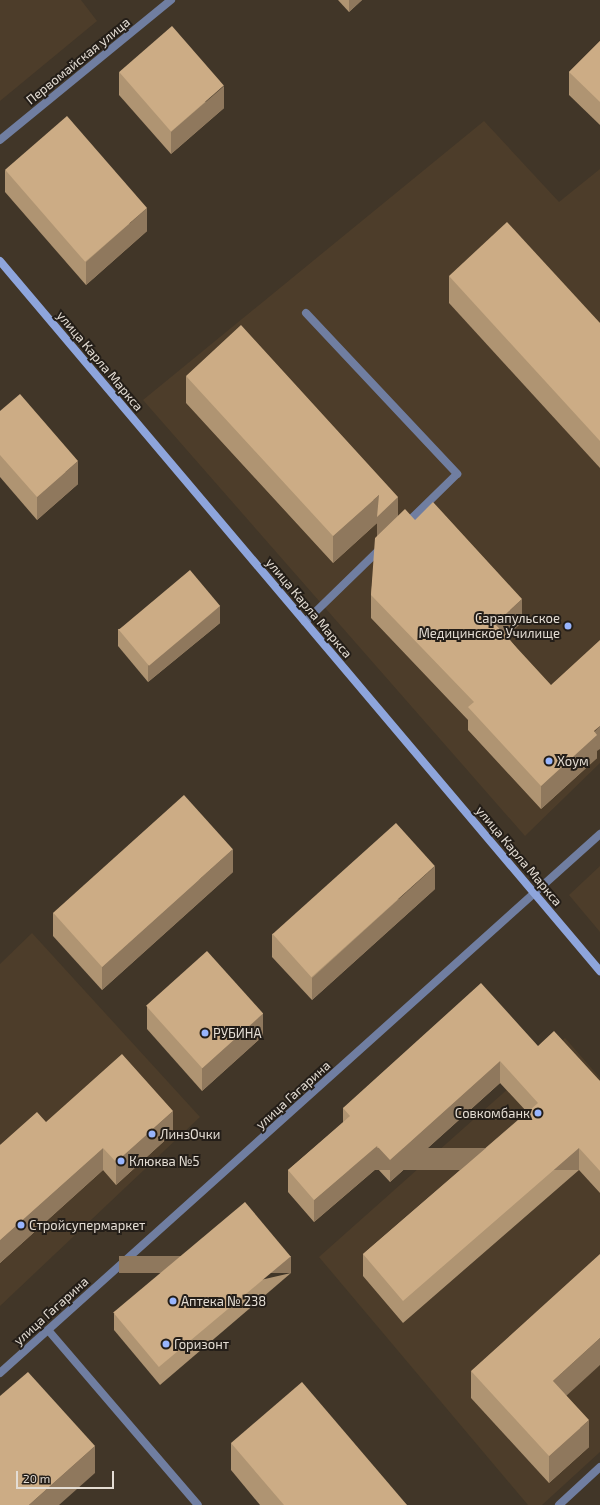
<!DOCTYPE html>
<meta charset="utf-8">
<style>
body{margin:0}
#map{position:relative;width:600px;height:1505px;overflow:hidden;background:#413628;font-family:"Exo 2",sans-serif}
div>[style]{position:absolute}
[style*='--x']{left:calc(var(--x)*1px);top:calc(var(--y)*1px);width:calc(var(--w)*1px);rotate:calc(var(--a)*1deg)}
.built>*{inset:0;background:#4d3d2a}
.service>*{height:8px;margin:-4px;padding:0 4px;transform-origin:4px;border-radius:4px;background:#707ea1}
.minor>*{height:8px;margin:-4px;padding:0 4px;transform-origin:4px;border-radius:4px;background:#707ea1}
.tertiary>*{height:8px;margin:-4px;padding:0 4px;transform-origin:4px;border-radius:4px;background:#707ea1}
.secondary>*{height:8px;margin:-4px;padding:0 4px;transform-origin:4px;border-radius:4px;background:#8ea5dc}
.wall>*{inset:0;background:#af9472}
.shaded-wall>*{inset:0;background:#8f785d;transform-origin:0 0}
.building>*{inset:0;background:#ccac85;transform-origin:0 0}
.dots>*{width:11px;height:11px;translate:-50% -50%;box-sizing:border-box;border:2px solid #241e18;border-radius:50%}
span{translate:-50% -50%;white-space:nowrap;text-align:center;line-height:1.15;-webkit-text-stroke:4px #241e18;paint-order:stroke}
.street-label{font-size:13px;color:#e4ddd4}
.poi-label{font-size:13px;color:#e4ddd4}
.right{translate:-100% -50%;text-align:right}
.left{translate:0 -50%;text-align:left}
.scale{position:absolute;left:16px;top:1471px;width:98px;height:18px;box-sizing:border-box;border:2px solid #e4ddd4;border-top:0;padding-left:5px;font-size:12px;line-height:14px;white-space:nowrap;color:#e4ddd4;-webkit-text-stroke:3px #241e18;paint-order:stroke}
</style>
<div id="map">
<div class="built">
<i style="clip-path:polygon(0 0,81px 0,97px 21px,0 101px)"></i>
<i style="clip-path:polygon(484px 121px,559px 202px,600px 169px,600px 763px,525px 836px,143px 400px)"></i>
<i style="clip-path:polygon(600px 866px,600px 932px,569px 895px)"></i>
<i style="clip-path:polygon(32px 933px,200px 1117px,0 1306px,0 964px)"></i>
<i style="clip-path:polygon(565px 1038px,600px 1078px,600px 1452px,542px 1505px,528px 1505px,319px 1257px)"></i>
</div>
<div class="service">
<i style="--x:306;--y:313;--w:221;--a:46.8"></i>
<i style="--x:457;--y:474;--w:71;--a:135.6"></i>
<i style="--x:305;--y:622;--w:107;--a:-44.2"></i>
<i style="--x:48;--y:1330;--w:230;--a:49.4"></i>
<i style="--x:559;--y:1505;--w:56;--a:-42.8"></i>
</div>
<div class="minor">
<i style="--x:0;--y:140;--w:221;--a:-39.3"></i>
</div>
<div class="tertiary">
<i style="--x:0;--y:1373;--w:807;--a:-41.93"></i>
</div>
<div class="secondary">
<i style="--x:0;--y:261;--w:930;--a:49.8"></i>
</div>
<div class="wall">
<i style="clip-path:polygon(338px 0,362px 0,349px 12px)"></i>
<i style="clip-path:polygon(600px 41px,600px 125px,569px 95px,569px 72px)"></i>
<i style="clip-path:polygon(119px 72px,224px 108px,171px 154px,119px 95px)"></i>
<i style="clip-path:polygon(5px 170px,147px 231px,86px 285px,5px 192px)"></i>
<i style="clip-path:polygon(449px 276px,600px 323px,600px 468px,449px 303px)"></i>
<i style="clip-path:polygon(186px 376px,398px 516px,415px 520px,522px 622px,507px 636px,597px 751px,597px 758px,541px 809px,468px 730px,468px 720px,371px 618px,371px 595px,377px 537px,377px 523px,333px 563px,186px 403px)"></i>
<i style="clip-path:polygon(0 411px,78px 484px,37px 520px,0 477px)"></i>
<i style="clip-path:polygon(220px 623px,148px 682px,118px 646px,118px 629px)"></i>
<i style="clip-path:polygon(233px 872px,102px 990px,53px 936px,53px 913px)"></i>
<i style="clip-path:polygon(435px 889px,312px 1000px,272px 957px,272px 934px)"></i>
<i style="clip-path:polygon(147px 1007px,263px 1036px,202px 1091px,147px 1029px)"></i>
<i style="clip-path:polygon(538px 1046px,600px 1081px,600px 1193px,579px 1170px,403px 1323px,363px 1276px,363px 1254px,527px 1112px,500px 1083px,390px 1182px,377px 1168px,314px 1222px,288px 1192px,288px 1170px,343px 1123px,343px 1108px)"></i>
<i style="clip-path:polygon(46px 1122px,173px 1133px,116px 1185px,103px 1170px,0 1263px,0 1145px)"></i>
<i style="clip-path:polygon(291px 1273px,160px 1385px,114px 1330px,114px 1314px)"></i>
<i style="clip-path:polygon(471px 1371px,566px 1396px,589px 1447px,549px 1483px,471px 1398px)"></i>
<i style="clip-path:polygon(231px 1443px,407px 1505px,260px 1505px,231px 1470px)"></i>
</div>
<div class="shaded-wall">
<i style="clip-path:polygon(349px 0,362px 0,349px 12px)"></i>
<i style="clip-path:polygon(224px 86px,224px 108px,171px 154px,171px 132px)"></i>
<i style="clip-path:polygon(147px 208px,147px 231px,86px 285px,86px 262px)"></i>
<i style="clip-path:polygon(78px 461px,78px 484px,37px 520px,37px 497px)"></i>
<i style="clip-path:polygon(379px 495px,398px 497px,398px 524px,377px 544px,377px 523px,333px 563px,333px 536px)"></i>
<i style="clip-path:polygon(522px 599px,522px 622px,495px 647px,495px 624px)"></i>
<i style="clip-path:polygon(220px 606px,220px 623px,148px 682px,148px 665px)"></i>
<i style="clip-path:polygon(600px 726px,600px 749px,597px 751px,597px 758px,541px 809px,541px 786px)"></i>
<i style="clip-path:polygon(233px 849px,233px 872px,102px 990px,102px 967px)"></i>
<i style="clip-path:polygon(435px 866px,435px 889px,312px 1000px,312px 978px)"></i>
<i style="clip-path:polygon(263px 1013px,263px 1036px,202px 1091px,202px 1068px)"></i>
<i style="clip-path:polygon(500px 1061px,500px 1083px,390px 1182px,390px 1160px)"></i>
<i style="clip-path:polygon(173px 1111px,173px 1133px,116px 1185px,116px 1162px)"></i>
<i style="clip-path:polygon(377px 1146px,377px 1168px,314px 1222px,314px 1200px)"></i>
<i style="clip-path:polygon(103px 1148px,103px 1170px,0 1263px,0 1240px)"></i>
<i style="left:579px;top:1148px;width:22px;height:233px;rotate:90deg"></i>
<i style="left:291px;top:1256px;width:17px;height:172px;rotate:90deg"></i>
<i style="clip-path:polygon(600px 1338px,600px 1365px,553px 1408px,553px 1381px)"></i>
<i style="clip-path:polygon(589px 1420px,589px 1447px,549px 1483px,549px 1456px)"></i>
<i style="clip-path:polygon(95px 1446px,95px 1473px,59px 1505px,29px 1505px)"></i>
</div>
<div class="building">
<i style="left:172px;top:26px;width:79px;height:70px;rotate:49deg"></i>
<i style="clip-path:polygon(600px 41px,600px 102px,569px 72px)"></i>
<i style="left:67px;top:116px;width:122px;height:82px;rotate:49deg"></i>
<i style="clip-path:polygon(507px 222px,600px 323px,600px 441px,449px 276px)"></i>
<i style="clip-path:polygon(241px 325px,398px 497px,377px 517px,379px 495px,333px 536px,186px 376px)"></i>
<i style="clip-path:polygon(20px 394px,78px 461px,37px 497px,0 455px,0 411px)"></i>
<i style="clip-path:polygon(433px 502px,522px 599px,495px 624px,551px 685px,600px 640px,600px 726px,594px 731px,597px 735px,541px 786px,468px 707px,474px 702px,371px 595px,375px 538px,405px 509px,415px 520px)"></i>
<i style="left:190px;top:570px;width:47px;height:93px;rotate:50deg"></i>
<i style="left:184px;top:795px;width:73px;height:176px;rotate:48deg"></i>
<i style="left:396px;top:823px;width:58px;height:166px;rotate:48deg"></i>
<i style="left:207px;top:951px;width:84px;height:82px;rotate:48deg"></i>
<i style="clip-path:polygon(481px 983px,538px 1046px,554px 1031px,600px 1081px,600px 1171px,579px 1148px,403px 1301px,363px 1254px,538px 1103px,500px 1061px,390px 1160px,377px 1146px,314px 1200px,288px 1170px,350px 1116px,343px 1108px)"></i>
<i style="clip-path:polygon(122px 1054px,173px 1111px,116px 1162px,103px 1148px,0 1240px,0 1145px,37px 1112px,46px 1122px)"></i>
<i style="left:245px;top:1202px;width:71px;height:172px;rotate:50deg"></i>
<i style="clip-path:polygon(600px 1254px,600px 1338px,553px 1381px,589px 1420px,549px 1456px,471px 1371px)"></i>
<i style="clip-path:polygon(28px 1372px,95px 1446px,29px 1505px,0 1505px,0 1396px)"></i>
<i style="clip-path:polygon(302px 1382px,407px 1505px,284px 1505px,231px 1443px)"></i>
</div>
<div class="dots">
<i style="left:568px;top:626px;background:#98b5fd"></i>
<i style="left:549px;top:761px;background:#98b5fd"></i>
<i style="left:205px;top:1033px;background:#98b5fd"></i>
<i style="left:538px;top:1113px;background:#98b5fd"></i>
<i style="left:152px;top:1134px;background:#98b5fd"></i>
<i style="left:121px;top:1161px;background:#98b5fd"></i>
<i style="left:21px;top:1225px;background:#98b5fd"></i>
<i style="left:173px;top:1301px;background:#98b5fd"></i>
<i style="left:166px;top:1344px;background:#98b5fd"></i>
</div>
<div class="street-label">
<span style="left:78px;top:61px;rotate:-39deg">Первомайская улица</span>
<span style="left:100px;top:361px;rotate:50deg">улица Карла Маркса</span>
<span style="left:309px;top:608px;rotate:50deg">улица Карла Маркса</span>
<span style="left:519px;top:856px;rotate:50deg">улица Карла Маркса</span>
<span style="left:293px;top:1095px;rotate:-42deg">улица Гагарина</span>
<span style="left:51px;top:1311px;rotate:-42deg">улица Гагарина</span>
</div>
<div class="poi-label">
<span class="right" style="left:560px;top:626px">Сарапульское<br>Медицинское Училище</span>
<span class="left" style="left:557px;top:761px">Хоум</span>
<span class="left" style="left:213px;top:1033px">РУБИНА</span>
<span class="right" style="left:530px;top:1113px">Совкомбанк</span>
<span class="left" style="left:160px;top:1134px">ЛинзОчки</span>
<span class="left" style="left:129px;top:1161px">Клюква №5</span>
<span class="left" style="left:29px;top:1225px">Стройсупермаркет</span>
<span class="left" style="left:181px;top:1301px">Аптека № 238</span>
<span class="left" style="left:174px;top:1344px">Горизонт</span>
</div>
<div class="scale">20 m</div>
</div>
